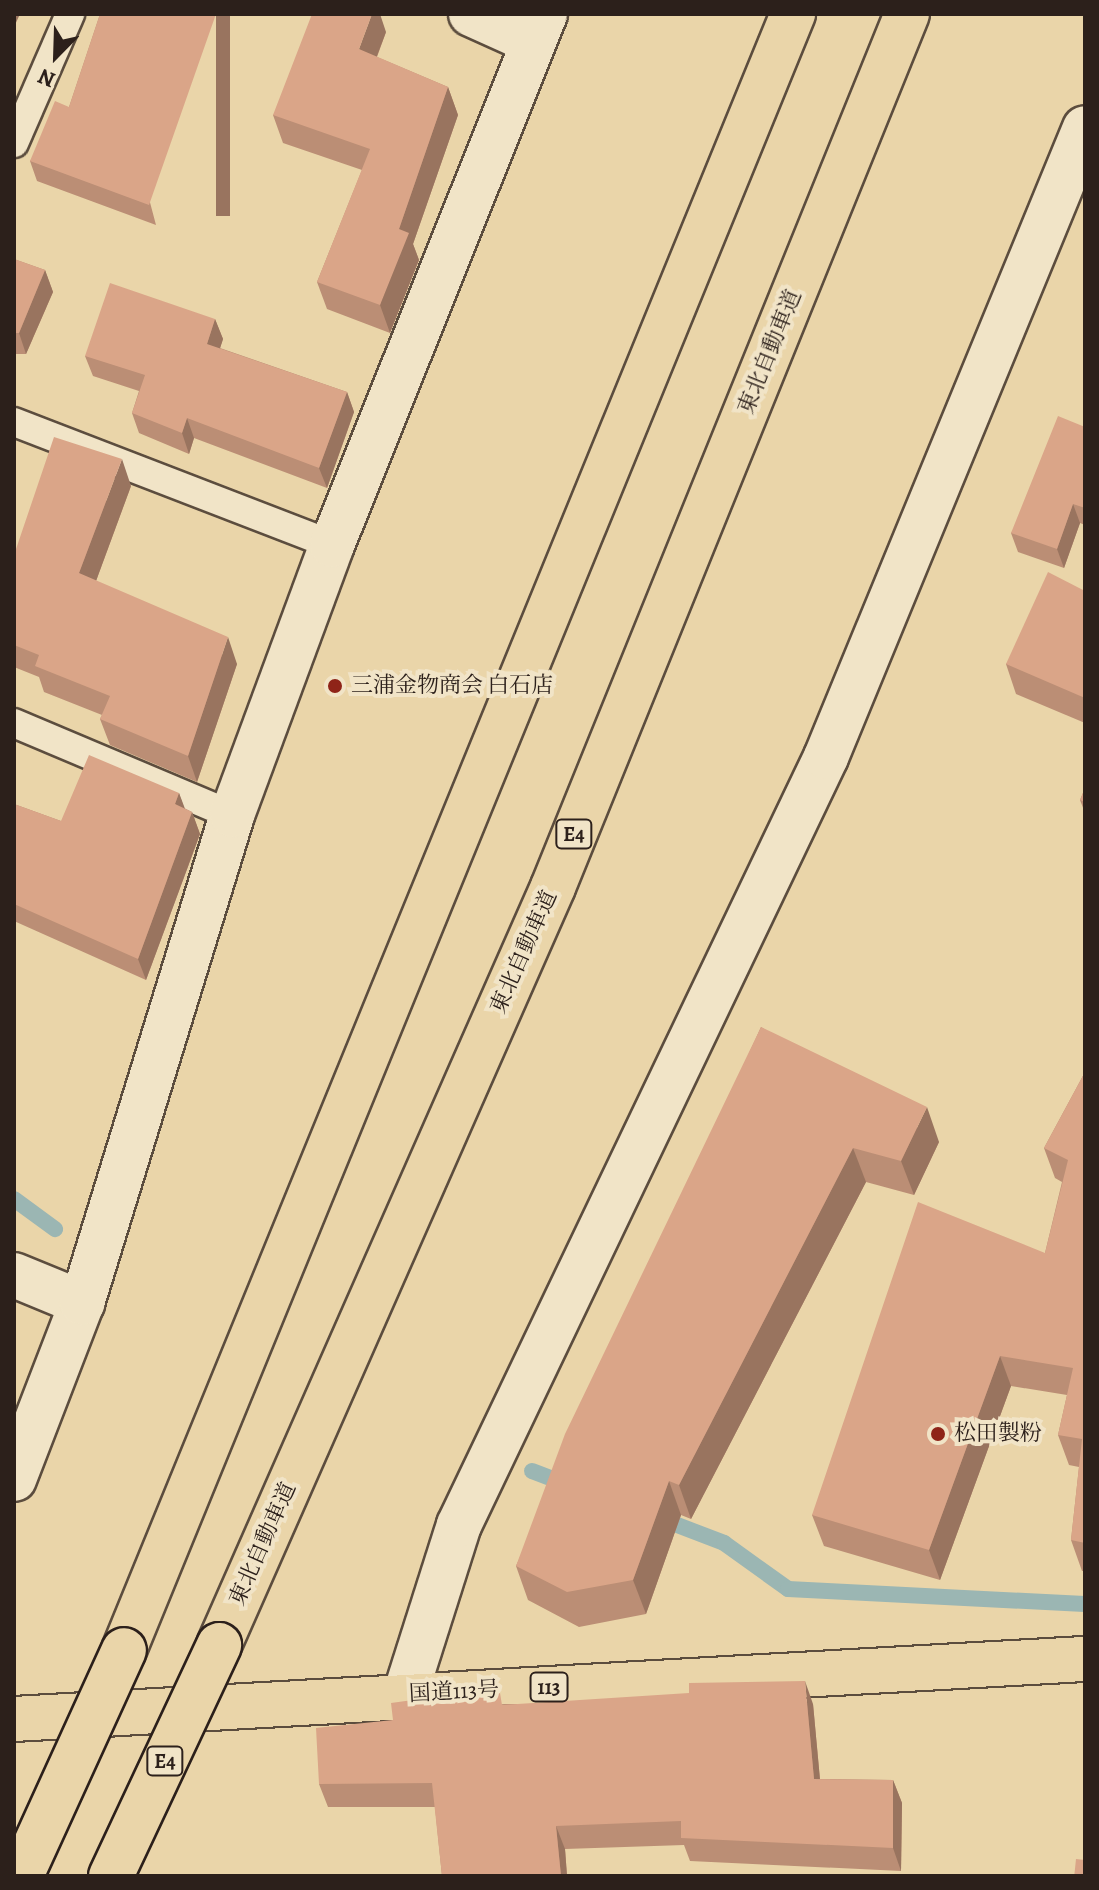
<!DOCTYPE html>
<meta charset="utf-8">
<style>
body{margin:0}
#map{position:relative;width:1099px;height:1890px;overflow:hidden;background:#ead5a9;font-family:Alegreya,"Noto Serif JP",serif}
div>[style]{position:absolute}
[style*='--x']{left:calc(var(--x)*1px);top:calc(var(--y)*1px);width:calc(var(--w)*1px);rotate:calc(var(--a)*1deg)}
.stream>*{height:16px;margin:-8px;padding:0 8px;transform-origin:8px;border-radius:8px;background:#9bb6b3}
.roads{filter:drop-shadow(2px 0 #5c4d3e) drop-shadow(-2px 0 #5c4d3e) drop-shadow(0 2px #5c4d3e) drop-shadow(0 -2px #5c4d3e)}
.lane>*{height:28px;margin:-14px;padding:0 14px;transform-origin:14px;border-radius:14px;background:#f1e4c7}
.street>*{height:44px;margin:-22px;padding:0 22px;transform-origin:22px;border-radius:22px;background:#f1e4c7}
.highway>*{height:44px;margin:-22px;padding:0 22px;transform-origin:22px;border-radius:22px;background:#ead5a9}
.bridges{filter:drop-shadow(2px 0 #2c201b) drop-shadow(-2px 0 #2c201b) drop-shadow(0 2px #2c201b) drop-shadow(0 -2px #2c201b)}
.highway-bridge>*{height:44px;margin:-22px;padding:0 22px;transform-origin:22px;border-radius:22px;background:#ead5a9}
.wall>*{inset:0;background:#bb8e75}
.shaded-wall>*{inset:0;background:#99745f;transform-origin:0 0}
.building>*{inset:0;background:#daa588;transform-origin:0 0}
.dots>*{width:22px;height:22px;translate:-50% -50%;box-sizing:border-box;border:4px solid #f1e4c7;border-radius:50%}
span{translate:-50% -50%;white-space:nowrap;text-align:center;line-height:1.15;-webkit-text-stroke:8px #f1e4c7;paint-order:stroke}
.shield-label span{padding:2px 6px;background:#f1e4c7;border:2px solid;border-radius:6px;-webkit-text-stroke-width:0}
.shield-label{font-size:20px;color:#2c201b;font-weight:700}
.street-label{font-size:22px;color:#2c201b}
.poi-label{font-size:22px;color:#2c201b}
.left{translate:0 -50%;text-align:left}
.frame{position:absolute;inset:0;border:16px solid #2c201b;pointer-events:none}
.north{position:absolute;left:16px;top:16px;width:80px;height:80px;-webkit-text-stroke:6px #f1e4c7;paint-order:stroke;rotate:203deg;font-size:22px;font-weight:700;line-height:32px;text-align:center;color:#2c201b}
.north::after{content:'';display:block;margin:auto;width:28px;height:36px;background:#2c201b;clip-path:polygon(50% 0,100% 100%,50% 72%,0 100%)}
</style>
<div id="map">
<div class="stream">
<i style="--x:14;--y:1199;--w:51;--a:36.2"></i>
<i style="--x:532;--y:1471;--w:40;--a:21"></i>
<i style="--x:659;--y:1518;--w:70;--a:21"></i>
<i style="--x:724;--y:1543;--w:79;--a:35.7"></i>
<i style="--x:788;--y:1589;--w:297;--a:2.9"></i>
</div>
<div class="roads">
<div class="lane">
<i style="--x:14;--y:143;--w:141;--a:-66.5"></i>
<i style="--x:14;--y:422;--w:341;--a:21.1"></i>
<i style="--x:14;--y:723;--w:237;--a:22.9"></i>
</div>
<div class="street">
<i style="--x:471;--y:14;--w:68;--a:24.3"></i>
<i style="--x:14;--y:1275;--w:74;--a:22.4"></i>
<i style="--x:14;--y:1479;--w:189;--a:-68.9"></i>
<i style="--x:82;--y:1303;--w:511;--a:-72.91"></i>
<i style="--x:232;--y:815;--w:288;--a:-69.7"></i>
<i style="--x:332;--y:545;--w:572;--a:-68.14"></i>
<i style="--x:405;--y:1695;--w:178;--a:-72.4"></i>
<i style="--x:459;--y:1525;--w:851;--a:-64.46"></i>
<i style="--x:826;--y:757;--w:680;--a:-67.62"></i>
</div>
<div class="highway">
<i style="--x:219;--y:1645;--w:828;--a:-66.22"></i>
<i style="--x:553;--y:887;--w:942;--a:-67.93"></i>
<i style="--x:124;--y:1650;--w:1768;--a:-67.76"></i>
<i style="--x:14;--y:1719;--w:1073;--a:-3.21"></i>
</div>
</div>
<div class="bridges">
<div class="highway-bridge">
<i style="--x:21;--y:1876;--w:248;--a:-65.5"></i>
<i style="--x:111;--y:1876;--w:255;--a:-64.9"></i>
</div>
</div>
<div class="wall">
<i style="clip-path:polygon(100px 14px,156px 225px,37px 181px,30px 161px,69px 107px)"></i>
<i style="clip-path:polygon(386px 32px,377px 57px,448px 87px,458px 115px,413px 244px,419px 260px,390px 333px,327px 309px,317px 282px,362px 170px,283px 143px,273px 115px)"></i>
<i style="clip-path:polygon(14px 259px,45px 270px,53px 292px,26px 354px,14px 354px)"></i>
<i style="clip-path:polygon(215px 319px,223px 339px,220px 348px,347px 392px,354px 412px,327px 488px,194px 438px,189px 454px,139px 433px,132px 413px,139px 391px,93px 376px,85px 356px)"></i>
<i style="clip-path:polygon(1085px 427px,1085px 525px,1080px 523px,1064px 568px,1018px 552px,1011px 533px)"></i>
<i style="clip-path:polygon(131px 486px,96px 581px,237px 664px,197px 782px,110px 745px,100px 719px,102px 715px,44px 692px,39px 677px,14px 667px,14px 555px)"></i>
<i style="clip-path:polygon(1085px 591px,1085px 723px,1016px 694px,1006px 664px)"></i>
<i style="clip-path:polygon(1085px 788px,1085px 813px,1080px 800px)"></i>
<i style="clip-path:polygon(179px 793px,184px 808px,192px 812px,200px 834px,146px 980px,14px 921px,14px 804px,61px 821px)"></i>
<i style="clip-path:polygon(761px 1027px,939px 1142px,914px 1195px,866px 1182px,691px 1519px,681px 1515px,646px 1614px,579px 1627px,528px 1600px,516px 1566px)"></i>
<i style="clip-path:polygon(1085px 1072px,1085px 1571px,1082px 1571px,1071px 1540px,1079px 1467px,1069px 1465px,1058px 1435px,1067px 1395px,1011px 1386px,940px 1580px,824px 1546px,812px 1515px,1045px 1253px,1062px 1182px,1055px 1178px,1044px 1148px)"></i>
<i style="clip-path:polygon(504px 1704px,813px 1704px,820px 1779px,893px 1780px,902px 1803px,901px 1871px,690px 1861px,684px 1845px,565px 1849px,567px 1876px,442px 1876px,435px 1807px,328px 1807px,319px 1784px,393px 1720px)"></i>
</div>
<div class="shaded-wall">
<i style="clip-path:polygon(14px 14px,20px 14px,14px 27px)"></i>
<i style="left:216px;top:14px;width:14px;height:202px"></i>
<i style="clip-path:polygon(372px 14px,380px 14px,386px 32px,369px 77px,359px 49px)"></i>
<i style="clip-path:polygon(448px 87px,458px 115px,413px 244px,419px 260px,390px 333px,380px 305px,399px 229px)"></i>
<i style="clip-path:polygon(45px 270px,53px 292px,26px 354px,19px 333px)"></i>
<i style="clip-path:polygon(215px 319px,223px 339px,215px 364px,207px 344px)"></i>
<i style="clip-path:polygon(347px 392px,354px 412px,327px 488px,319px 468px)"></i>
<i style="clip-path:polygon(187px 418px,194px 438px,189px 454px,182px 433px)"></i>
<i style="clip-path:polygon(122px 459px,131px 486px,89px 600px,79px 573px)"></i>
<i style="clip-path:polygon(1073px 504px,1080px 523px,1064px 568px,1057px 549px)"></i>
<i style="clip-path:polygon(228px 637px,237px 664px,197px 782px,188px 756px)"></i>
<i style="clip-path:polygon(179px 793px,187px 814px,175px 804px)"></i>
<i style="clip-path:polygon(192px 812px,200px 834px,146px 980px,138px 959px)"></i>
<i style="clip-path:polygon(927px 1107px,939px 1142px,914px 1195px,901px 1161px)"></i>
<i style="clip-path:polygon(853px 1148px,866px 1182px,691px 1519px,679px 1485px)"></i>
<i style="clip-path:polygon(1000px 1356px,1011px 1386px,940px 1580px,929px 1550px)"></i>
<i style="clip-path:polygon(669px 1481px,681px 1515px,646px 1614px,633px 1580px)"></i>
<i style="clip-path:polygon(805px 1681px,813px 1704px,822px 1802px,814px 1779px)"></i>
<i style="clip-path:polygon(893px 1780px,902px 1803px,901px 1871px,893px 1848px)"></i>
<i style="clip-path:polygon(556px 1826px,565px 1849px,567px 1876px,561px 1876px)"></i>
</div>
<div class="building">
<i style="clip-path:polygon(100px 14px,216px 14px,149px 205px,30px 161px,55px 101px,69px 107px)"></i>
<i style="clip-path:polygon(312px 14px,372px 14px,359px 49px,448px 87px,399px 229px,409px 233px,380px 305px,317px 282px,370px 149px,273px 115px)"></i>
<i style="clip-path:polygon(14px 259px,45px 270px,19px 333px,14px 333px)"></i>
<i style="clip-path:polygon(110px 283px,215px 319px,207px 344px,347px 392px,319px 468px,187px 418px,182px 433px,132px 413px,145px 375px,85px 356px)"></i>
<i style="clip-path:polygon(1058px 416px,1085px 427px,1085px 508px,1073px 504px,1057px 549px,1011px 533px)"></i>
<i style="clip-path:polygon(54px 437px,122px 459px,79px 573px,228px 637px,188px 756px,100px 719px,110px 696px,35px 666px,39px 655px,14px 645px,14px 555px)"></i>
<i style="clip-path:polygon(1048px 572px,1085px 591px,1085px 698px,1006px 664px)"></i>
<i style="clip-path:polygon(89px 755px,179px 793px,175px 804px,192px 812px,138px 959px,14px 904px,14px 804px,61px 821px)"></i>
<i style="clip-path:polygon(1085px 788px,1085px 802px,1080px 800px)"></i>
<i style="clip-path:polygon(761px 1027px,927px 1107px,901px 1161px,853px 1148px,679px 1485px,669px 1481px,633px 1580px,567px 1592px,516px 1566px,565px 1434px)"></i>
<i style="clip-path:polygon(1085px 1072px,1085px 1543px,1071px 1540px,1082px 1439px,1058px 1435px,1073px 1368px,1000px 1356px,929px 1550px,812px 1515px,918px 1202px,1045px 1253px,1068px 1160px,1044px 1148px)"></i>
<i style="clip-path:polygon(805px 1681px,814px 1779px,893px 1780px,893px 1848px,681px 1838px,681px 1821px,556px 1826px,561px 1876px,442px 1876px,432px 1783px,319px 1784px,316px 1728px,393px 1720px,391px 1703px,442px 1696px,500px 1693px,502px 1705px,689px 1693px,689px 1683px)"></i>
<i style="left:1076px;top:1859px;width:9px;height:17px;rotate:6deg"></i>
</div>
<div class="dots">
<i style="left:335px;top:686px;background:#8f2418"></i>
<i style="left:938px;top:1434px;background:#8f2418"></i>
</div>
<div class="shield-label">
<span style="left:574px;top:834px">E4</span>
<span style="left:549px;top:1687px">113</span>
<span style="left:165px;top:1761px">E4</span>
</div>
<div class="street-label">
<span style="left:770px;top:352px;rotate:-68deg">東北自動車道</span>
<span style="left:524px;top:952px;rotate:-66deg">東北自動車道</span>
<span style="left:263px;top:1544px;rotate:-66deg">東北自動車道</span>
<span style="left:454px;top:1692px;rotate:-3deg">国道113号</span>
</div>
<div class="poi-label">
<span class="left" style="left:351px;top:686px">三浦金物商会 白石店</span>
<span class="left" style="left:954px;top:1434px">松田製粉</span>
</div>
<div class="frame"></div>
<div class="north">N</div>
</div>
